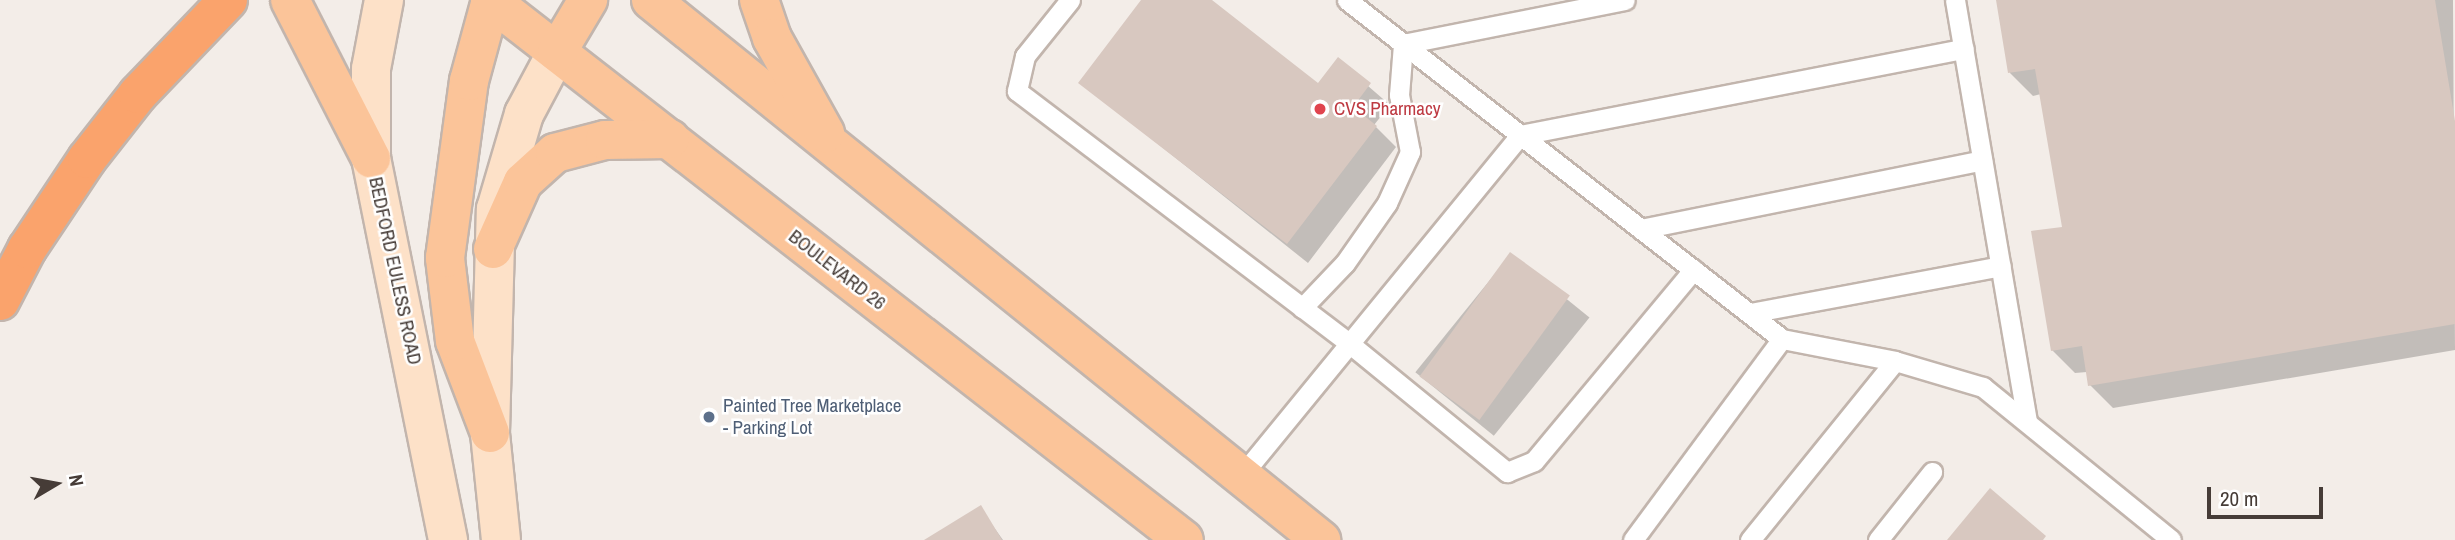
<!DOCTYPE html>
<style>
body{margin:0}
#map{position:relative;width:2455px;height:540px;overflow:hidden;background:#f3ede8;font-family:"Archivo Narrow",sans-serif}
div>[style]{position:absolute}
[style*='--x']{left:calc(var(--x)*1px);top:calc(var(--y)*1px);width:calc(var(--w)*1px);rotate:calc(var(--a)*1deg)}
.shadow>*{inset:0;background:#0003;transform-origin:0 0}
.building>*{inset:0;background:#d8c8c0;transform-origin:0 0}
.roads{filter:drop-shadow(2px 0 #c2b5ad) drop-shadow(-2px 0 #c2b5ad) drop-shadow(0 2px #c2b5ad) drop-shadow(0 -2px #c2b5ad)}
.lane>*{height:19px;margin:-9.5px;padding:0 9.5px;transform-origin:9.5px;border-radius:9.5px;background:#fff}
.secondary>*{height:38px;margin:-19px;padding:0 19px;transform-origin:19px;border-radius:19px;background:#fde1c8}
.primary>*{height:38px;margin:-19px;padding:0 19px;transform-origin:19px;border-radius:19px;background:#fbc499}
.highway>*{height:38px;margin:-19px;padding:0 19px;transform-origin:19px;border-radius:19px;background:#faa36c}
.dots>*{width:19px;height:19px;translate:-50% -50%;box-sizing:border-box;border:4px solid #fff;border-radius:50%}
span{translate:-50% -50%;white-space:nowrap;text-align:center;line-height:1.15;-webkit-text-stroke:5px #fff;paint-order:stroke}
.health-label{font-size:19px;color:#be3a42}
.left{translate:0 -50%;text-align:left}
.street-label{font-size:19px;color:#463c37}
.service-label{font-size:19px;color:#4e5e75}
.north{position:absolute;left:21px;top:449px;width:70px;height:70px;-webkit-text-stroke:5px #fff;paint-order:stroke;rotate:80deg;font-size:19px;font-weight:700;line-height:28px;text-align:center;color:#463c37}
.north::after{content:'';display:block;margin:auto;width:24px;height:32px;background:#463c37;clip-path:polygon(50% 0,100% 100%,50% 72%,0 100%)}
.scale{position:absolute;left:2207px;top:487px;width:116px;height:32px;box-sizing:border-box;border:4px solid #463c37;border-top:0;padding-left:9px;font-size:21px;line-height:24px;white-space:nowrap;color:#463c37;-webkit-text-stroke:5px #fff;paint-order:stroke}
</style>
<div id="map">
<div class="shadow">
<i style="clip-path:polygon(1144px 0,1209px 0,1319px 85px,1338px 60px,1390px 105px,1374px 125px,1396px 147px,1308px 263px,1080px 82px)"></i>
<i style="clip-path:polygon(1997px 0,2453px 0,2455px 350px,2113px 408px,2090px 385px,2087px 372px,2075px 373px,2052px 350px,2064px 228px,2041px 94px,2033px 96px,2010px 73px)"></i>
<i style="left:1511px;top:254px;width:101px;height:152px;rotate:39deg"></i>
<i style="clip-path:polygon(980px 508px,1003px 540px,927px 540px)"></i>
</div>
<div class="building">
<i style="clip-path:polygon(1141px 0,1212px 0,1318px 83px,1338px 57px,1371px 83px,1353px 107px,1377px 126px,1287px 244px,1078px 83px)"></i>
<i style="clip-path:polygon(1996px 0,2435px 0,2455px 121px,2455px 324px,2088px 386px,2082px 346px,2051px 351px,2031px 231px,2062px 227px,2035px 69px,2008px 73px)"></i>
<i style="left:1510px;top:252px;width:74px;height:154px;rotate:36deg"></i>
<i style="clip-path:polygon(1990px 488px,2046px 536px,2043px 540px,1947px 540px)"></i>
<i style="clip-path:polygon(981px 505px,1002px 540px,924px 540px)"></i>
</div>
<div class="roads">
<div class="lane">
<i style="--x:1070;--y:0;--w:72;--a:128.8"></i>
<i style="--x:1025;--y:56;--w:36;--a:103"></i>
<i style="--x:1017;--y:91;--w:418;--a:37.2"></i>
<i style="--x:1350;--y:344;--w:203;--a:39.2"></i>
<i style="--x:1507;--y:472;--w:29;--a:-22"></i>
<i style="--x:1534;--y:461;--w:249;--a:-50.2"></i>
<i style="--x:1347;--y:0;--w:551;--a:37.93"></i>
<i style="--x:1955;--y:0;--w:428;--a:80.3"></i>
<i style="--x:1641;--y:229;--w:348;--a:-11.4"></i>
<i style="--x:1302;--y:308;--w:62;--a:-46.3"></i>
<i style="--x:1345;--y:263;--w:73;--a:-55"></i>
<i style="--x:1387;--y:203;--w:56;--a:-65.7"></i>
<i style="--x:1410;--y:152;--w:58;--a:-100.9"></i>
<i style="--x:1399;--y:95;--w:51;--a:-85.5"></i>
<i style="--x:1403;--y:44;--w:226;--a:-11.2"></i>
<i style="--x:1750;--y:313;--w:255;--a:-10.6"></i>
<i style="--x:1241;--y:476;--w:441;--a:-50.7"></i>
<i style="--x:1520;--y:135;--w:452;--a:-11"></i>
<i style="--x:1633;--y:540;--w:250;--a:-53.5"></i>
<i style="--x:1782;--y:339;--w:115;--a:11"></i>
<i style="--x:1895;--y:361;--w:92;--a:16.5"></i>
<i style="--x:1983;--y:387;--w:242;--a:39.1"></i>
<i style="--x:1750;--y:540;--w:230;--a:-51"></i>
<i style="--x:1878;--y:540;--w:87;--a:-51.5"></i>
</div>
<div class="secondary">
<i style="--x:384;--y:0;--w:70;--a:100.7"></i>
<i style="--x:371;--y:69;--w:89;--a:90"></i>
<i style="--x:371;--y:158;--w:390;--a:78.6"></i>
<i style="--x:501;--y:540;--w:108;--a:-95.9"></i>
<i style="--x:490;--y:433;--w:224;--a:-88.5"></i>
<i style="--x:496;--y:209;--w:99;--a:-73.6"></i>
<i style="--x:524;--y:114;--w:70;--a:-62"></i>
</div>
<div class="primary">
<i style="--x:290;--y:0;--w:178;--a:62.9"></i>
<i style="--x:490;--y:0;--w:879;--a:37.89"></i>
<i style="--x:651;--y:0;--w:861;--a:38.87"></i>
<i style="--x:759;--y:0;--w:40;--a:71.1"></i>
<i style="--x:772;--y:38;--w:109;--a:60.8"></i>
<i style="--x:557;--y:52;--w:61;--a:-59.2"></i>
<i style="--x:493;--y:249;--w:73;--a:-65.9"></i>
<i style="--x:523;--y:182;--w:43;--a:-42.2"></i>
<i style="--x:555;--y:153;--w:52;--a:-14.6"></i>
<i style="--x:605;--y:140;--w:65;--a:-0.9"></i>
<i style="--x:490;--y:433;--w:98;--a:-110.8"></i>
<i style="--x:455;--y:341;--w:84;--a:-96.9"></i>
<i style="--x:445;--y:258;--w:179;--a:-82.3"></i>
<i style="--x:469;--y:81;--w:84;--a:-74.8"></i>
</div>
<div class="highway">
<i style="--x:0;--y:301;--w:59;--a:-62.6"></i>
<i style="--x:27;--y:249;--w:108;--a:-56.3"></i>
<i style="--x:87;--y:159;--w:83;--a:-51.9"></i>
<i style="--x:138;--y:94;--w:130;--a:-46.2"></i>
</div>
</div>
<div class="dots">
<i style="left:1320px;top:109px;background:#e0444e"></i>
<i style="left:709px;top:417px;background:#5c6f8a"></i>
</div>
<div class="health-label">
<span class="left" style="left:1334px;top:109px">CVS Pharmacy</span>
</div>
<div class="street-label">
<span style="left:837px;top:270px;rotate:38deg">BOULEVARD 26</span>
<span style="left:395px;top:271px;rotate:78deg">BEDFORD EULESS ROAD</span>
</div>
<div class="service-label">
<span class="left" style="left:723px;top:417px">Painted Tree Marketplace<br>- Parking Lot</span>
</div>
<div class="north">N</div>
<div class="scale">20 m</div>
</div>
